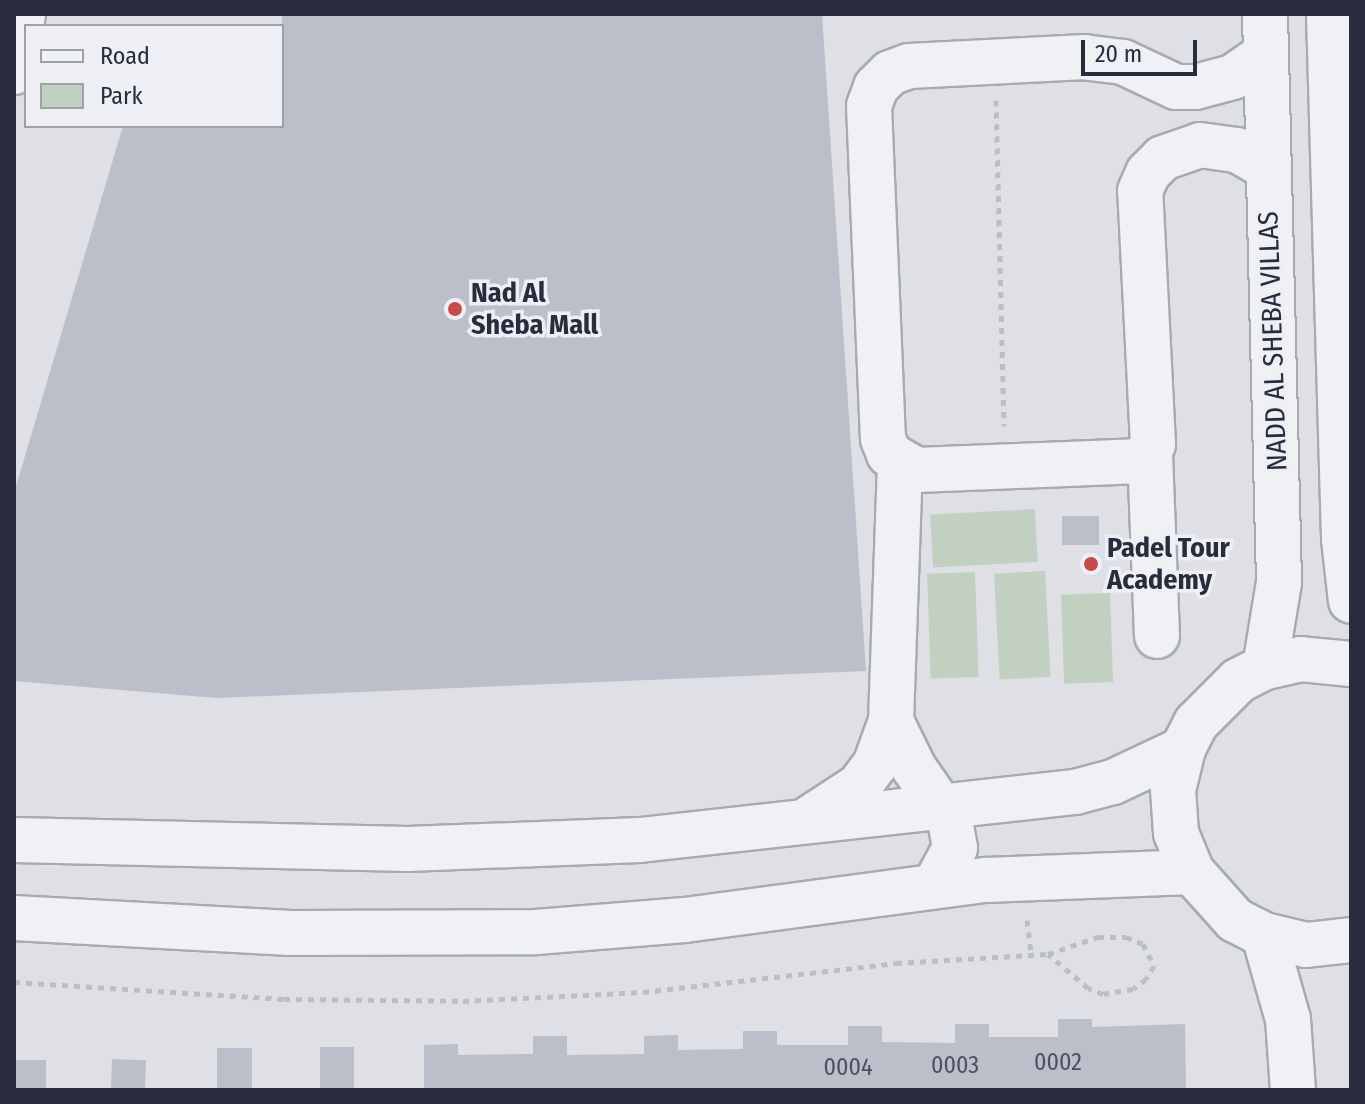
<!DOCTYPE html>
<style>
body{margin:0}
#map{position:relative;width:1365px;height:1104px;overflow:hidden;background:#dee0e6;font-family:"Fira Sans Condensed",sans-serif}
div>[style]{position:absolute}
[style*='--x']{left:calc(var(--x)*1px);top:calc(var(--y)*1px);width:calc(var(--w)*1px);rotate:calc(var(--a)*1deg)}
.green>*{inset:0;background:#c1d0c0;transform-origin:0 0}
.building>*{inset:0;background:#bcbec9;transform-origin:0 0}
.path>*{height:5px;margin-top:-2.5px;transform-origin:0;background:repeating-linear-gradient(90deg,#bcbec5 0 6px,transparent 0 12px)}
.roads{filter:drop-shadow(2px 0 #a7aab3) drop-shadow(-2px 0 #a7aab3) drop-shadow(0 2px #a7aab3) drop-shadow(0 -2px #a7aab3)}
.minor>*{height:44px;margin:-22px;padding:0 22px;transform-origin:22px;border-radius:22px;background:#f0f1f5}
.dots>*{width:22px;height:22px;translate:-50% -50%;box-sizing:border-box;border:4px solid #edeff4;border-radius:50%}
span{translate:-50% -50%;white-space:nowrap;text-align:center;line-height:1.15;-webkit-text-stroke:7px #edeff4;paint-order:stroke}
.number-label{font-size:24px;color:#4d505f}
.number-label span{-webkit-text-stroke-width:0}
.poi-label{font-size:28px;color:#282c3c;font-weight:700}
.left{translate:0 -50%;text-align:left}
.street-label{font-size:28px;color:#282c3c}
.frame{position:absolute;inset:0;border:16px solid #282c3c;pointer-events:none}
.legend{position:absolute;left:24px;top:24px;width:260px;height:104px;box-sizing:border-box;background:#edeff4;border:2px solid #9ea1aa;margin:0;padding:10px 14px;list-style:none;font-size:24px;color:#282c3c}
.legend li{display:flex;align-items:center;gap:16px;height:40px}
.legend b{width:40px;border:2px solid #9ea1aa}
.scale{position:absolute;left:1081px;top:40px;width:116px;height:36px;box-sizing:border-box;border:4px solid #282c3c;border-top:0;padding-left:10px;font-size:24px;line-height:28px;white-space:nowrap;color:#282c3c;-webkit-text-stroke:6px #edeff4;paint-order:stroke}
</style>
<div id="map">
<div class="green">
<i style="left:1035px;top:509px;width:53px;height:105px;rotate:87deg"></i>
<i style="left:1045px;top:571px;width:106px;height:51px;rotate:87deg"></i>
<i style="left:975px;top:572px;width:105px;height:48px;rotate:88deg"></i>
<i style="left:1110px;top:593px;width:89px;height:49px;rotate:88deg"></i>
</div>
<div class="building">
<i style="clip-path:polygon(282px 14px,822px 14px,866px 671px,216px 698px,14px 681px,14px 493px,123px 126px,282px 126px)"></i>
<i style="left:1062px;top:516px;width:37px;height:29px"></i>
<i style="clip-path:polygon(1058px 1019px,1092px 1019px,1092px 1027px,1185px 1024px,1186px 1090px,424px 1090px,424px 1045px,458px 1044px,458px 1055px,533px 1054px,533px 1036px,567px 1036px,567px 1055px,644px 1054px,644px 1036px,678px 1035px,678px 1050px,743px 1049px,743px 1031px,777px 1031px,777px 1045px,848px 1045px,848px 1026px,882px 1026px,882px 1042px,955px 1043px,955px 1024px,989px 1024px,989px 1037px,1058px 1037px)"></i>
<i style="left:320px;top:1047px;width:34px;height:43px"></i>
<i style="left:217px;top:1048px;width:35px;height:42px"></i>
<i style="left:112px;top:1059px;width:34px;height:31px;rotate:2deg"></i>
<i style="left:46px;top:1060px;width:30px;height:32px;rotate:90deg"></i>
</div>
<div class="path">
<i style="--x:996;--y:100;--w:326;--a:88.6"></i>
<i style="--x:1027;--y:920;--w:35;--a:83"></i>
<i style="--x:1098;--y:937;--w:28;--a:0"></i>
<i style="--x:1126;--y:937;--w:18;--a:22"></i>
<i style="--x:1143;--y:944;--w:25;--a:63"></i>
<i style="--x:1154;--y:966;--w:15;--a:122"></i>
<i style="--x:1146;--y:979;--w:16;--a:142"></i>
<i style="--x:1133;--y:989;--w:30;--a:171"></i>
<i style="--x:1103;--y:994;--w:16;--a:-158"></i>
<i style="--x:1088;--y:988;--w:52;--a:-139.6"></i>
<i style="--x:1048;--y:954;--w:53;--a:-18.8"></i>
<i style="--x:14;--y:982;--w:271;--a:3.6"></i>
<i style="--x:284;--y:999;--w:179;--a:0.6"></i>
<i style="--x:463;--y:1001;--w:180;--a:-2.9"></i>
<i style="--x:643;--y:992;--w:255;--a:-6.5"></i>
<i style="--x:896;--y:963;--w:152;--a:-3.4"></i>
</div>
<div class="roads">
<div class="minor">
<i style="--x:1329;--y:14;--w:525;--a:88.36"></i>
<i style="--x:1344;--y:539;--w:62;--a:83.6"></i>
<i style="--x:1266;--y:54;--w:40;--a:145.1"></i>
<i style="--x:1233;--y:77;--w:38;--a:165"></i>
<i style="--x:1196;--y:87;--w:20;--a:180"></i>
<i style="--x:1176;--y:87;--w:59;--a:-154.7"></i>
<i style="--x:1123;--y:62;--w:38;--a:-173"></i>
<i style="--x:1085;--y:57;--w:176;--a:177.1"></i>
<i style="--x:909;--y:66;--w:20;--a:160"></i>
<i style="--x:890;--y:73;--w:20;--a:135"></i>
<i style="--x:876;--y:87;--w:20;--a:110"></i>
<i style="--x:869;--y:106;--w:333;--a:87.6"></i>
<i style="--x:883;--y:439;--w:16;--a:68"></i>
<i style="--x:889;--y:454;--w:32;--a:30"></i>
<i style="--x:917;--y:470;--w:225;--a:-2.3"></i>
<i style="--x:1142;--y:461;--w:20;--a:-57"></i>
<i style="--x:1153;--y:444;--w:253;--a:-92.9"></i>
<i style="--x:1140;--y:191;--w:20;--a:-66"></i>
<i style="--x:1148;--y:173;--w:21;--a:-45"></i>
<i style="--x:1163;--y:158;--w:39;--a:-19"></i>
<i style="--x:1200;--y:145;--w:37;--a:8"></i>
<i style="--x:1237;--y:150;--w:34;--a:30"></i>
<i style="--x:14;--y:72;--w:59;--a:-81.2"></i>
<i style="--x:1150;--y:454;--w:182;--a:87.8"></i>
<i style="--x:1351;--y:664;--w:50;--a:-174.3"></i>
<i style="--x:1301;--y:659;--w:37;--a:167"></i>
<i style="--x:1265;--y:667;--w:30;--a:153"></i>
<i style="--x:1238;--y:681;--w:59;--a:135"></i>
<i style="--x:1196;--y:723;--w:29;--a:117"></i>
<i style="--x:1183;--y:749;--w:42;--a:103.7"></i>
<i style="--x:1173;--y:790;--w:43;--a:86"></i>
<i style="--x:1176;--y:833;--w:42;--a:67.7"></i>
<i style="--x:1192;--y:872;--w:64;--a:48.1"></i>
<i style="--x:1235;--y:920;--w:33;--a:27"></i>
<i style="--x:1264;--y:935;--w:43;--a:13.4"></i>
<i style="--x:1306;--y:945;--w:45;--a:-6.3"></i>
<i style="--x:1265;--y:667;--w:86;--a:-80.6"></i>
<i style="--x:1279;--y:582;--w:568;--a:-91.41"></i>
<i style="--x:891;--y:721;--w:52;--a:63.9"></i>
<i style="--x:914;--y:768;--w:63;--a:55.3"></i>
<i style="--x:950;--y:820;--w:28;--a:80"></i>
<i style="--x:955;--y:848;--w:42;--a:118.4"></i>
<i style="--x:810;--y:818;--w:59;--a:-33.1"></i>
<i style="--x:859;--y:786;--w:26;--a:-53"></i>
<i style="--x:875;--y:765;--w:47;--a:-70"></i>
<i style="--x:891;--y:721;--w:256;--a:-88"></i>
<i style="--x:14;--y:840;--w:394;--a:1.3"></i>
<i style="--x:408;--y:849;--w:232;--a:-2.2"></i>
<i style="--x:640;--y:840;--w:438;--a:-6.3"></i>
<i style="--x:1075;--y:792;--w:39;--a:-15"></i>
<i style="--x:1113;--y:782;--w:77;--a:-25.2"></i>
<i style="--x:14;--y:918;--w:277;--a:3.1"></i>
<i style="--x:291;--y:933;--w:245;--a:-0.2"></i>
<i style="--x:536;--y:932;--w:149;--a:-4.6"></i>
<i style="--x:685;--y:920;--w:304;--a:-7.6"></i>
<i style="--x:986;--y:880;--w:206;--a:-2.2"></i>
<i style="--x:1264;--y:935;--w:87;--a:74.1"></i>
<i style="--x:1288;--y:1019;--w:71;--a:86"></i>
</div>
</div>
<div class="dots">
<i style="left:455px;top:309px;background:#c44d4b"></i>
<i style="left:1091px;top:564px;background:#c44d4b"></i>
</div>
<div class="number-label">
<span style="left:1058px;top:1063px">0002</span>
<span style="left:955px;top:1066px">0003</span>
<span style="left:848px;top:1068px">0004</span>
</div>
<div class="poi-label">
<span class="left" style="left:471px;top:309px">Nad Al<br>Sheba Mall</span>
<span class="left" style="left:1107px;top:564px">Padel Tour<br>Academy</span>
</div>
<div class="street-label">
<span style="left:1273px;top:341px;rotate:-92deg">NADD AL SHEBA VILLAS</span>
</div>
<div class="frame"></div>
<ul class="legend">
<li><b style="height:10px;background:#f0f1f5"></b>Road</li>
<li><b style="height:22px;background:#c1d0c0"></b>Park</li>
</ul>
<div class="scale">20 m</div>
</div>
